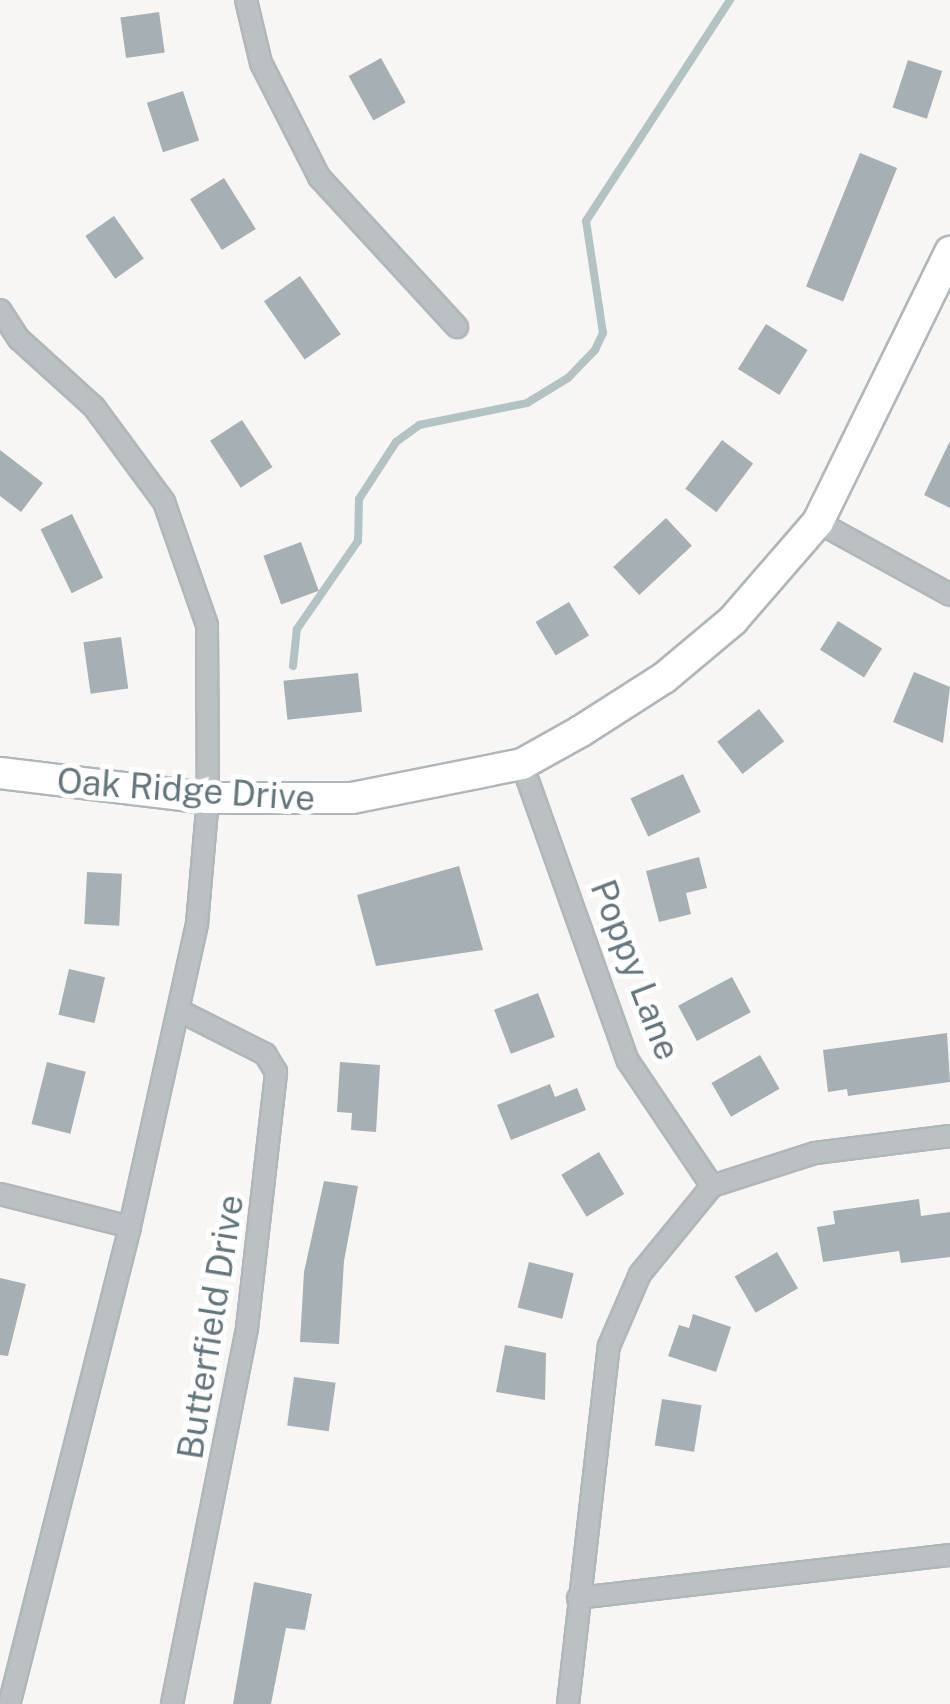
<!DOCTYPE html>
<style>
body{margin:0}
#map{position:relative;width:950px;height:1704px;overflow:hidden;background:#f7f6f4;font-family:"Public Sans",sans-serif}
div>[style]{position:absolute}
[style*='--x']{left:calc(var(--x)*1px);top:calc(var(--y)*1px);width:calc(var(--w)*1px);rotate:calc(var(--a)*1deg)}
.stream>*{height:8px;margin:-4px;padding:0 4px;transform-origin:4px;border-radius:4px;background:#b3c3c4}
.building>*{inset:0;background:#a6afb3;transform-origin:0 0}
.roads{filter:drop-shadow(2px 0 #b0b7ba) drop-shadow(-2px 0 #b0b7ba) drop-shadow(0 2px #b0b7ba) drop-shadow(0 -2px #b0b7ba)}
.street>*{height:20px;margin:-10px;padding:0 10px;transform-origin:10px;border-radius:10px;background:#bbc1c3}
.secondary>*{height:30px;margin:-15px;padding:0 15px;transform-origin:15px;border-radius:15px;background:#fff}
span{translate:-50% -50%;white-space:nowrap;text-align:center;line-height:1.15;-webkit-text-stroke:10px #fff;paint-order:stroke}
.street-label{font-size:35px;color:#64767d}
</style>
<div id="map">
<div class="stream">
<i style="--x:293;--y:666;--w:37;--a:-84"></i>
<i style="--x:297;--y:629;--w:107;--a:-55.3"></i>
<i style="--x:358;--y:541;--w:42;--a:-88.6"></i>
<i style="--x:359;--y:499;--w:68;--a:-57"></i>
<i style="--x:396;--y:442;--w:29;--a:-36"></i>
<i style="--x:419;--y:425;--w:110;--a:-11.5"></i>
<i style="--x:527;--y:403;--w:48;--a:-31.4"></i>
<i style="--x:568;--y:378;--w:39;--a:-46"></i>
<i style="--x:595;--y:350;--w:19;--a:-65"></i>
<i style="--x:603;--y:333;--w:113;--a:-98.6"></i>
<i style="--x:586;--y:221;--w:264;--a:-56.9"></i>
</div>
<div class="building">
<i style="left:159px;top:12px;width:41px;height:39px;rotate:82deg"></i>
<i style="left:381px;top:58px;width:51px;height:37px;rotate:61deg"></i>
<i style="left:908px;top:60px;width:36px;height:50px;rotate:18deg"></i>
<i style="left:183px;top:91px;width:52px;height:38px;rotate:72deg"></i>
<i style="left:860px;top:153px;width:40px;height:144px;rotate:22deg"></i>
<i style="left:224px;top:178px;width:60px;height:40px;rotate:58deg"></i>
<i style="left:114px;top:216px;width:52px;height:35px;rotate:55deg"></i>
<i style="left:300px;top:276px;width:71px;height:44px;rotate:55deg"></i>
<i style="left:766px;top:324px;width:49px;height:53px;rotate:32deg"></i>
<i style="left:242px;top:420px;width:56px;height:38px;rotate:57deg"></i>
<i style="left:722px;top:440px;width:39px;height:61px;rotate:37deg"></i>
<i style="clip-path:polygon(950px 441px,950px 508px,924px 495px)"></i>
<i style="clip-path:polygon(0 450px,43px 483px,21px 512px,0 496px)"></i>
<i style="left:72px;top:514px;width:71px;height:35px;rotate:64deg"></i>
<i style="left:666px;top:518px;width:38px;height:72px;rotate:47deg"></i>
<i style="left:301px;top:542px;width:52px;height:40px;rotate:70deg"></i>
<i style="left:569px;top:602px;width:39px;height:39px;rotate:59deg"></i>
<i style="left:838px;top:621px;width:52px;height:34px;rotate:32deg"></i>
<i style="left:121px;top:637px;width:52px;height:38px;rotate:82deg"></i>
<i style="clip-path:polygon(914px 672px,950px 687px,943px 743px,893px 722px)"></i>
<i style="left:358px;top:673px;width:39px;height:75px;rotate:84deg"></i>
<i style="left:759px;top:709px;width:41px;height:53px;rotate:52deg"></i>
<i style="left:683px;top:774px;width:42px;height:58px;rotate:65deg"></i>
<i style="clip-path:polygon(699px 857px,707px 888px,686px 893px,691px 914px,659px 922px,646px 871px)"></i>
<i style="clip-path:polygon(459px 866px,483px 950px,376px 966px,357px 895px)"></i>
<i style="left:87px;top:872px;width:35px;height:52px;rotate:3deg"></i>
<i style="left:69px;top:969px;width:37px;height:47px;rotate:13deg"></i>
<i style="left:732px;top:977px;width:40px;height:61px;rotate:62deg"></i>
<i style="left:538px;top:993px;width:47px;height:47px;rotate:69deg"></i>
<i style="clip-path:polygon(947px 1033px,950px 1082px,848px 1096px,847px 1089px,828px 1092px,823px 1050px)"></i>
<i style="left:760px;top:1055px;width:39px;height:56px;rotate:60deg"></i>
<i style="left:47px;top:1062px;width:40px;height:64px;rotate:14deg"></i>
<i style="clip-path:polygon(340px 1062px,380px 1065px,376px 1132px,351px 1130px,352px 1113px,337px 1112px)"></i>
<i style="clip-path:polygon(550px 1084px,555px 1097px,577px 1088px,586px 1110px,511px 1140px,497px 1105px)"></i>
<i style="left:599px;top:1152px;width:49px;height:44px;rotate:59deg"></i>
<i style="clip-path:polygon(324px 1181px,358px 1186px,344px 1261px,339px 1344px,300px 1342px,304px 1272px)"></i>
<i style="clip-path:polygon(919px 1199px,921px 1216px,950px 1212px,950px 1257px,901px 1263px,899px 1251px,823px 1262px,817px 1227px,835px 1224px,833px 1211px)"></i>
<i style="left:777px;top:1252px;width:42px;height:49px;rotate:60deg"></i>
<i style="left:529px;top:1262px;width:46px;height:47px;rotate:14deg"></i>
<i style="clip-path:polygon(0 1278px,26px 1284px,8px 1356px,0 1355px)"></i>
<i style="clip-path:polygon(693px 1314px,731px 1327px,716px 1372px,668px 1356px,679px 1325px,689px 1328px)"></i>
<i style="clip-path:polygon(505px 1345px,546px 1353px,545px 1400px,496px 1392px)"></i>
<i style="left:294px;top:1377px;width:42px;height:49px;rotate:8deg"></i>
<i style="left:662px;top:1399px;width:40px;height:47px;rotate:9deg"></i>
<i style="clip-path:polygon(254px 1582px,312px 1594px,305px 1630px,286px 1628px,271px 1704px,233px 1704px)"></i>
</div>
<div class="roads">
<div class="street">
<i style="--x:246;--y:0;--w:65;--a:76.6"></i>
<i style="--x:261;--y:63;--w:128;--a:63"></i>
<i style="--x:319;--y:177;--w:204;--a:47.4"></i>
<i style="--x:0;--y:310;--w:35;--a:57"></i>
<i style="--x:19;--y:339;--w:101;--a:42.2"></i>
<i style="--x:94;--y:407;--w:118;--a:53.6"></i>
<i style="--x:164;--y:502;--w:130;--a:70.7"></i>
<i style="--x:207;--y:625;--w:173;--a:89.7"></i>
<i style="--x:208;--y:798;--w:126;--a:95"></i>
<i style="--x:197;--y:924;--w:310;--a:102.5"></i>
<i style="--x:130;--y:1227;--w:492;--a:104.2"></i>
<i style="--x:818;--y:522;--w:151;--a:28.9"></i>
<i style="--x:522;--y:764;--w:315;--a:70.4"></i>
<i style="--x:628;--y:1061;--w:151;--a:56.1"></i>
<i style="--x:0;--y:1194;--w:134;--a:14.2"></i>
<i style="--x:578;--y:1598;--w:374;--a:-6.6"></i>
<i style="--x:172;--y:1704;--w:383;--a:-78.7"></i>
<i style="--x:247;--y:1328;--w:258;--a:-83.5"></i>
<i style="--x:276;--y:1072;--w:21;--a:-121"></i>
<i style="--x:265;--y:1054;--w:95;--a:-153.2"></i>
<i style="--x:568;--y:1704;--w:360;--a:-83.5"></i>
<i style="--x:609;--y:1346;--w:78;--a:-66.7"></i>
<i style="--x:640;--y:1274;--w:114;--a:-50.7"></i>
<i style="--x:712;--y:1186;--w:108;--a:-17.8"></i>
<i style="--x:815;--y:1153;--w:136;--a:-7.2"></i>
</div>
<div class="secondary">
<i style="--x:0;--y:773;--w:209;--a:6.9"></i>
<i style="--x:208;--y:798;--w:144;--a:0"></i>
<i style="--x:352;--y:798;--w:173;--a:-11.3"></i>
<i style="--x:522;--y:764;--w:68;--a:-29.2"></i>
<i style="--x:581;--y:731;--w:98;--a:-32.6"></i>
<i style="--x:664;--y:678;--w:90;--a:-40"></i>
<i style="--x:733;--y:620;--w:130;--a:-49.1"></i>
<i style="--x:818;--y:522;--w:301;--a:-63.9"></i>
</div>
</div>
<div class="street-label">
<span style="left:186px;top:790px;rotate:4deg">Oak Ridge Drive</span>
<span style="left:635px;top:970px;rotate:69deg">Poppy Lane</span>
<span style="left:211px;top:1327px;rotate:-81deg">Butterfield Drive</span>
</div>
</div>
